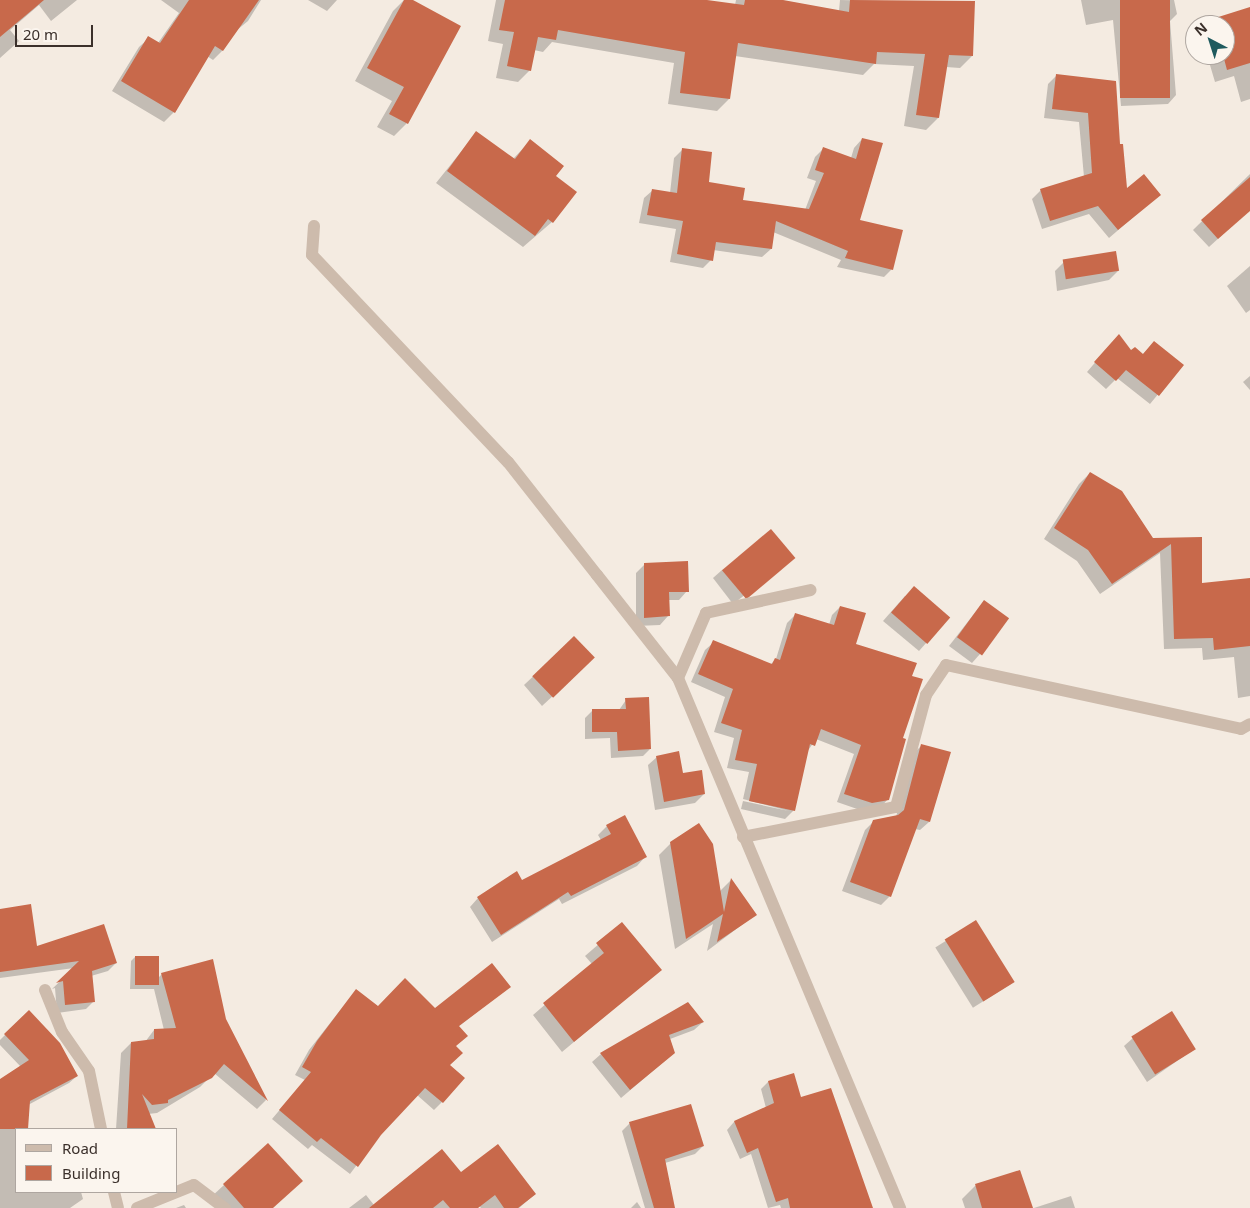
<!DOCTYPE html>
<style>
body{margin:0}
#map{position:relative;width:1250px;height:1208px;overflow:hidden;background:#f4ebe1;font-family:"Noto Sans",sans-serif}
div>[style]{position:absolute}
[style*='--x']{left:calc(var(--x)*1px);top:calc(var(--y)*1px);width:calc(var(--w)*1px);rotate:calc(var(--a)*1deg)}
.shadow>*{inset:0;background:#0003;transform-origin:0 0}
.building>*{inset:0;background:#c8694b;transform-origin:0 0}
.service>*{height:12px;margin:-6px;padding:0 6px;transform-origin:6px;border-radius:6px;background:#cdbbac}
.minor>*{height:12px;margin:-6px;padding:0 6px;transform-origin:6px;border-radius:6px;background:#cdbbac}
span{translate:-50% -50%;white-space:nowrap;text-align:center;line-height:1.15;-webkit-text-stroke:4.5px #fbf5ee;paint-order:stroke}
.legend{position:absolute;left:15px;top:1128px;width:162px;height:65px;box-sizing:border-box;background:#fbf5ee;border:1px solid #aea6a0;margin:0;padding:6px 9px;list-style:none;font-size:15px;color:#3b302b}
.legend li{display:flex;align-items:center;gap:10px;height:25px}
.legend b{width:25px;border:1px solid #aea6a0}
.north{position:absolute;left:1185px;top:15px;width:50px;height:50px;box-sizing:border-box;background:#fbf5ee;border:1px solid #aea6a0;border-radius:50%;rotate:320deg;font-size:14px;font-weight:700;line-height:20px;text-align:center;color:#3b302b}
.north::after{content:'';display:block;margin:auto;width:18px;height:22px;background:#1f5a5e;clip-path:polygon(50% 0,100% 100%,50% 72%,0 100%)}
.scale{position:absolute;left:15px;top:25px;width:78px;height:22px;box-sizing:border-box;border:2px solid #3b302b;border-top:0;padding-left:6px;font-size:15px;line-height:18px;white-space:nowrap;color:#3b302b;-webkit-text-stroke:4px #fbf5ee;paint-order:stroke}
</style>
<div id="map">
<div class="shadow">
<i style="clip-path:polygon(0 0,77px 0,51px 21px,39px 5px,10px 30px,19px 41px,0 58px)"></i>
<i style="clip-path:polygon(161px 0,261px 0,248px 21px,237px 30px,222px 51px,213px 60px,207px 56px,174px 112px,164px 122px,112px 91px,139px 47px,149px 38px,158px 43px,179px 13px)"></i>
<i style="clip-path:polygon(308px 0,337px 0,327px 11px)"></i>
<i style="clip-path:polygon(404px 0,410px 0,407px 123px,394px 136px,377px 127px,392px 101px,355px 81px,393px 11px)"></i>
<i style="clip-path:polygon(496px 0,697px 0,735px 5px,736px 0,780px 0,839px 11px,840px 0,974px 3px,972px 56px,960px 68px,946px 67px,938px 118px,926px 130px,904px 126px,914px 66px,874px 64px,863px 75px,735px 56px,729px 99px,717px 111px,668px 104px,674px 63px,552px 42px,543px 52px,534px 50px,530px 70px,518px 82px,496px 78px,503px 44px,488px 41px)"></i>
<i style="clip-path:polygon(1081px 0,1174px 0,1177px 14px,1170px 21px,1176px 95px,1168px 104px,1121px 106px,1113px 20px,1086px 25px)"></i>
<i style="clip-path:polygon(1250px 9px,1250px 99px,1241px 102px,1234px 76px,1215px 82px,1207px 55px,1225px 55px,1225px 25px,1208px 25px,1213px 20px)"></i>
<i style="clip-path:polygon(1057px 75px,1119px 145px,1126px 191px,1159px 195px,1109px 238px,1089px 214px,1042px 229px,1032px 199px,1041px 190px,1084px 177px,1079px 122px,1044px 118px,1048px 84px)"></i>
<i style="clip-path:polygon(476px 133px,513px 159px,530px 141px,554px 176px,552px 222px,523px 247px,436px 183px)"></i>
<i style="clip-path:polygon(862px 139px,859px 221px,892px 269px,884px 277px,837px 267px,841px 260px,773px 232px,771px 249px,762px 257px,713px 250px,711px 260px,703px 268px,670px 262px,676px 229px,639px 223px,644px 198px,653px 190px,670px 193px,674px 158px,683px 149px,707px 183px,741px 201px,805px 210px,816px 181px,807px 178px,815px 157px,823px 149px,851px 158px,854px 148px)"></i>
<i style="clip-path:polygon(1250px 174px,1250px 204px,1233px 225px,1209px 247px,1193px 230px)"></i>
<i style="clip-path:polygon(1064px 262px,1118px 271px,1109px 280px,1057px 291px,1055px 271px)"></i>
<i style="clip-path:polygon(1250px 266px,1250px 310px,1246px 313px,1227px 286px)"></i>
<i style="clip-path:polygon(1154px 343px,1182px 365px,1150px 404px,1117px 378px,1106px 389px,1087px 372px,1110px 345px,1142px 355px)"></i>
<i style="clip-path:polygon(1250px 376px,1250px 390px,1243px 382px)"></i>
<i style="clip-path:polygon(1090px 473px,1153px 539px,1201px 538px,1201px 584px,1250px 579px,1250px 696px,1238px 698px,1234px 657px,1203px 660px,1202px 648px,1164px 649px,1160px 553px,1100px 594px,1077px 561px,1044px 539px,1079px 484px)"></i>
<i style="clip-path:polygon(793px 558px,733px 604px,713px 578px,722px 570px)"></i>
<i style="clip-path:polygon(645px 564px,687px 591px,679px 600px,668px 600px,668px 616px,660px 625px,636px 626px,636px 573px)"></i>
<i style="clip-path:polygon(905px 596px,949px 617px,919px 651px,883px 621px)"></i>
<i style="clip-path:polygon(984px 601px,980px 654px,972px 663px,949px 646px)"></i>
<i style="clip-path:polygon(840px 607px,854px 645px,910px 677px,888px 799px,880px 808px,863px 811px,837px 802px,854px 754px,816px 739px,807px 752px,794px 810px,785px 819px,741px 809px,743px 801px,789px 811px,743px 799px,749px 772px,727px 768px,734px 738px,714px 732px,725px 697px,691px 682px,705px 650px,714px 642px,770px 665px,776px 659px,787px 623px,795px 615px,829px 625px,832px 615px)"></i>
<i style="clip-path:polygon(574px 638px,584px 667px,542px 706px,524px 685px)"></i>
<i style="clip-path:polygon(626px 700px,650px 749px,643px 756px,611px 758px,610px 738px,585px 739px,585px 718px,592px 711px,619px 710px)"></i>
<i style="clip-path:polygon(922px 745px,950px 753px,929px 822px,920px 830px,915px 829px,890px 896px,881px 905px,842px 891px,865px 830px,874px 821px,896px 817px,913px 754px)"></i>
<i style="clip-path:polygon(657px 757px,681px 774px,704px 794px,695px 803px,655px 810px,648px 765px)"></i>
<i style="clip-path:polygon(607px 826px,645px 857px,637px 866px,562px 904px,559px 899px,492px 942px,470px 907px,478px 898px,522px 881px,601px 840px,598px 835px)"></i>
<i style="clip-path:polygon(671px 843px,719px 892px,731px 880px,755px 915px,707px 951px,713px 924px,675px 949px,659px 855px)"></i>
<i style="clip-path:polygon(0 910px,36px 948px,116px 963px,108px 971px,91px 976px,94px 1001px,86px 1009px,57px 1013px,55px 988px,52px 989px,74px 968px,0 978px)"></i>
<i style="left:976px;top:922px;width:71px;height:48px;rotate:58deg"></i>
<i style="clip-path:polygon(622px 924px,660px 970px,562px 1052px,533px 1015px,592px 964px,585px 956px)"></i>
<i style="clip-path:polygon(135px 957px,157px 979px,162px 974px,225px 1019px,266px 1100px,257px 1109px,214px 1073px,200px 1087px,157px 1113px,148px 1114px,155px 1129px,116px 1129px,121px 1053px,131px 1043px,145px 1042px,154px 1030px,164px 1030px,154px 989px,130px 989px,131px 961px)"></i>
<i style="clip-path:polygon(509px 987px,458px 1027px,442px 1102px,434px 1110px,417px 1095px,380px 1134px,350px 1174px,312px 1145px,308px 1149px,272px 1119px,305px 1080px,295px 1075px,309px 1050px,356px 990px,378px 1007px,435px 1010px)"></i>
<i style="clip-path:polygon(688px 1004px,703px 1022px,694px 1030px,670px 1039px,674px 1053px,621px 1098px,592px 1062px,601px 1054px)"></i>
<i style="clip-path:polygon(28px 1012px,77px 1076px,69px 1083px,28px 1105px,27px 1129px,16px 1129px,16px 1192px,81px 1192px,83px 1199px,70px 1208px,0 1208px,0 1081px,21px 1067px,0 1045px,0 1040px)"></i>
<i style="clip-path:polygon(1133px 1038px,1194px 1049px,1147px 1082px,1124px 1046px)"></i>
<i style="clip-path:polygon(793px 1075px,800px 1099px,868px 1208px,781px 1208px,780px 1205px,768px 1208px,751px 1154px,740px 1159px,727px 1130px,734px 1122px,766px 1108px,761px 1089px,768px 1082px)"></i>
<i style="clip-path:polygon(630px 1123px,703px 1146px,695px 1154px,665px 1163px,674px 1208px,645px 1208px,622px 1131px)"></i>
<i style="clip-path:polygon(268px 1144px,272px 1208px,220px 1208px,210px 1198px)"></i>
<i style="clip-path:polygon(1020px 1171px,1032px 1208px,965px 1208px,962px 1199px,975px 1186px)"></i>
<i style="clip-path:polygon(461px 1174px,535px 1194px,519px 1208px,481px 1208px,477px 1203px,470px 1208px,349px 1208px,366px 1195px,374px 1205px)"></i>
<i style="clip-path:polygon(1071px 1196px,1075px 1208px,1034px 1208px)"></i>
<i style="clip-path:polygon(637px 1202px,641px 1208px,631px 1208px)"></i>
<i style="clip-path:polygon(184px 1205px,186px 1208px,176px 1208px)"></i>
</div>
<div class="building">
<i style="clip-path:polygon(0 0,44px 0,0 37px)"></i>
<i style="clip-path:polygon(189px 0,259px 0,223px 51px,215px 46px,175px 113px,121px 81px,148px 36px,160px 43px)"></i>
<i style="clip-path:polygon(404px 0,413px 0,461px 26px,408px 124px,389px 114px,404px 87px,367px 68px)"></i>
<i style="clip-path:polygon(505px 0,707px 0,744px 5px,745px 0,783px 0,849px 12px,850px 0,975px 1px,973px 56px,949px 55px,939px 118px,916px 115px,925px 54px,877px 52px,876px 64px,738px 43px,730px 99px,680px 93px,685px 52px,558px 30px,556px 40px,538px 37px,531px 71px,507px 66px,514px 32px,499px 30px)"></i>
<i style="left:1120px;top:0;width:50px;height:98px"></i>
<i style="clip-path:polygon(1250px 7px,1250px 63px,1227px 70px,1223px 55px,1225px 25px,1214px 25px,1212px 19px)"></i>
<i style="clip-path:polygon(1056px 74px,1116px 81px,1120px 144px,1123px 144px,1127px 188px,1144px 174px,1161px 195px,1118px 230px,1098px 206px,1050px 221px,1040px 189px,1092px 173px,1088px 113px,1052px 109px)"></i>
<i style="clip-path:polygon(476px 131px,515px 159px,530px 139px,564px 166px,556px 176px,577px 192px,553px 223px,548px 219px,535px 236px,447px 171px)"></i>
<i style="clip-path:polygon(862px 138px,883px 143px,860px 220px,903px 230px,893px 270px,845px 258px,848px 251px,776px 221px,772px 249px,716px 242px,713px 261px,677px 254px,683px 221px,647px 215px,652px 189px,677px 193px,682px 148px,712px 152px,709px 182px,745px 188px,743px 200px,809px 209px,824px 173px,815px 170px,823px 147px,856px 159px)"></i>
<i style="clip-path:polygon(1250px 177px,1250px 211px,1218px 239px,1201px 220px)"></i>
<i style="left:1116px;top:251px;width:20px;height:54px;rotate:81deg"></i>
<i style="clip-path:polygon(1119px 334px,1131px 350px,1135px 347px,1143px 354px,1154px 341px,1184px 365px,1159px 396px,1126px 370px,1116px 381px,1094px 362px)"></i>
<i style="clip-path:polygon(1090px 472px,1122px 491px,1153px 538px,1202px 537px,1202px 583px,1250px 578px,1250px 646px,1214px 650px,1213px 638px,1174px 639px,1171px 544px,1112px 584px,1088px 550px,1054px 528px)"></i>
<i style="left:771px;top:529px;width:38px;height:64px;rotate:50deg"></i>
<i style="clip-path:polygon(688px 561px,689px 592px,669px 592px,670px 616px,644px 618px,644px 563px)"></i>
<i style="left:914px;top:586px;width:48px;height:35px;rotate:41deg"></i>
<i style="left:984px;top:600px;width:31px;height:46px;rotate:36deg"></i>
<i style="clip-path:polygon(840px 606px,866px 613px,856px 644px,917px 663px,912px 676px,923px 679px,903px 738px,906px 739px,889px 800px,872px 803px,844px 794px,861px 745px,821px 729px,815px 746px,810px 744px,795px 811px,749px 801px,757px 764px,735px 760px,742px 730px,721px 723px,733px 689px,698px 674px,713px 640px,772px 664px,775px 658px,780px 660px,795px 613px,834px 625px)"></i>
<i style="left:574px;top:636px;width:30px;height:58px;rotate:46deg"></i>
<i style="clip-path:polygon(649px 697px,651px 749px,618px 751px,617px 732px,592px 732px,592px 709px,626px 709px,625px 698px)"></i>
<i style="clip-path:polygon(921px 744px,951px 752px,930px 822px,920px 819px,891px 897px,850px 882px,873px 820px,898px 815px,904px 810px)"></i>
<i style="clip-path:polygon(679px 751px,683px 773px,702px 770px,705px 794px,664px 802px,656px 756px)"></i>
<i style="clip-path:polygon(625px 815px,647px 857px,571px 896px,568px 892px,501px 935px,477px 897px,517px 871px,522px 880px,611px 834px,606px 825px)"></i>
<i style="clip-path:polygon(699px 823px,713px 844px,724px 912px,731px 878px,757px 915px,717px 942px,723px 914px,686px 939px,670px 842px)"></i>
<i style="clip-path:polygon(31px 904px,37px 946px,104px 924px,117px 963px,92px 971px,95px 1002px,65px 1005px,63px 981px,56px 983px,79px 961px,0 972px,0 909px)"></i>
<i style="left:976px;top:920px;width:73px;height:37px;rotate:58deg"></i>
<i style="clip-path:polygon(622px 922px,662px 970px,574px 1042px,543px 1003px,604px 953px,596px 943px)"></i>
<i style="left:135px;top:956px;width:24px;height:29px"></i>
<i style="clip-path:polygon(213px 959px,226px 1019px,268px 1101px,224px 1064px,212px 1078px,168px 1100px,168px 1103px,152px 1105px,142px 1094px,156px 1129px,127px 1129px,131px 1042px,154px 1039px,154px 1029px,176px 1028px,161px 973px)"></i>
<i style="clip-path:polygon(492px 963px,511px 987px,459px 1026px,468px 1036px,456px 1046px,463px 1053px,450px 1065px,465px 1078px,443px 1103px,425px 1088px,381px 1135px,358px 1167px,321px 1138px,317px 1142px,279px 1110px,311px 1072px,302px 1067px,317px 1041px,356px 989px,378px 1006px,405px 978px,435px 1008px)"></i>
<i style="clip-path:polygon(688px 1002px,704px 1022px,669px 1035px,675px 1053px,630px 1090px,600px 1053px)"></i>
<i style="clip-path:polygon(29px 1010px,60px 1043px,78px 1076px,30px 1101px,28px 1129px,0 1129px,0 1079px,29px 1060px,4px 1034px)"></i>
<i style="left:1172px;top:1011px;width:45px;height:48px;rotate:58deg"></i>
<i style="clip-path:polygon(794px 1073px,801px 1097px,831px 1088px,873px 1208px,790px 1208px,788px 1198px,776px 1202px,758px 1148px,747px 1153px,734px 1121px,774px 1103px,768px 1081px)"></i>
<i style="clip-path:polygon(691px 1104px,704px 1146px,665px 1159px,675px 1208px,654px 1208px,629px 1122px)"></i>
<i style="clip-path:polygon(268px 1143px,303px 1181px,273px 1208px,244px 1208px,223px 1184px)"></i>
<i style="clip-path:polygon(498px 1144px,536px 1194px,518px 1208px,504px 1208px,495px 1195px,478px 1208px,450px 1208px,443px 1200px,433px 1208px,369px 1208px,442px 1149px,461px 1172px)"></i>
<i style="clip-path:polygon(1020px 1170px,1033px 1208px,982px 1208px,975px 1184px)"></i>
</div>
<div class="service">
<i style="--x:314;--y:226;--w:29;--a:94"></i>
<i style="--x:312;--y:255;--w:285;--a:46.6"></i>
<i style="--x:508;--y:462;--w:144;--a:51.8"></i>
<i style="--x:678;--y:678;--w:71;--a:-66.7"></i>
<i style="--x:706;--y:613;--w:107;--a:-12.4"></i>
<i style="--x:743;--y:837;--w:156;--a:-11.1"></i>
<i style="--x:896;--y:807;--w:116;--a:-75"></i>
<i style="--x:926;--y:695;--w:36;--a:-56"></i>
<i style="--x:946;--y:665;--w:302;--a:12.2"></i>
<i style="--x:1241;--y:729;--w:10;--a:-29"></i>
</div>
<div class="minor">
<i style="--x:597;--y:575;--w:131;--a:51.8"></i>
<i style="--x:678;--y:678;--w:575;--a:67.27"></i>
<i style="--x:45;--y:990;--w:45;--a:68"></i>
<i style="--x:62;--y:1032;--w:47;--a:55.3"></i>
<i style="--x:89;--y:1071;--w:59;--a:78.3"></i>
<i style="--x:114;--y:1192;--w:16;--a:76"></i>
<i style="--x:137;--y:1208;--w:61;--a:-22"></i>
<i style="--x:194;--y:1185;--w:39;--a:37"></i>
</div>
<ul class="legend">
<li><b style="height:6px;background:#cdbbac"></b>Road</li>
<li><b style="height:14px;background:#c8694b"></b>Building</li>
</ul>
<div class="north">N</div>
<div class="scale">20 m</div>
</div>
